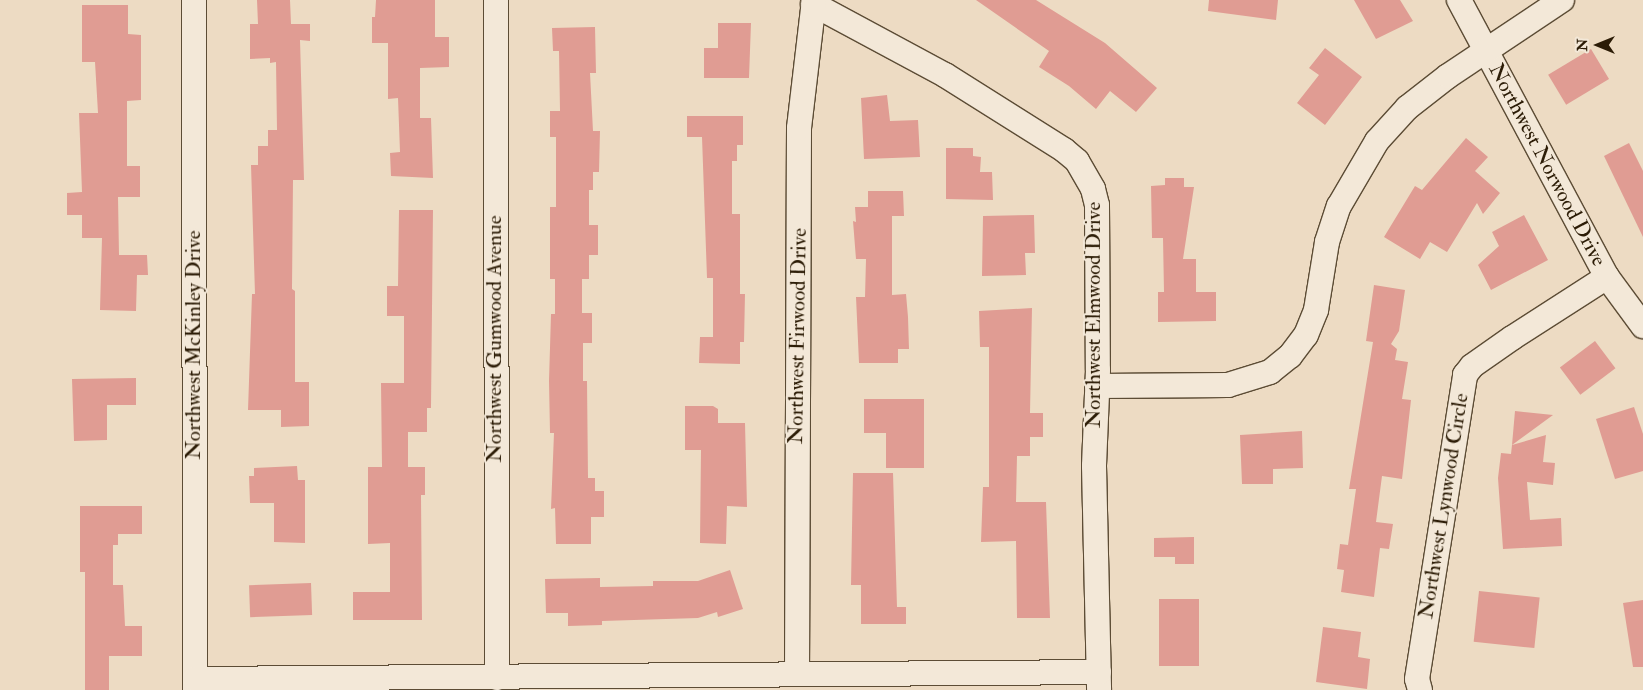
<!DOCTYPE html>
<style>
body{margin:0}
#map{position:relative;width:1643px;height:690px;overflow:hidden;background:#eddbc3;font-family:"IM FELL Double Pica",serif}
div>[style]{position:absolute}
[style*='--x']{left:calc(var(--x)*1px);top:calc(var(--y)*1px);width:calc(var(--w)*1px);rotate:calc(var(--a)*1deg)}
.building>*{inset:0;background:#e09c93;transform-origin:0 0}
.roads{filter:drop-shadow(1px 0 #5c4c35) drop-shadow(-1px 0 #5c4c35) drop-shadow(0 1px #5c4c35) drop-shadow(0 -1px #5c4c35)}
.minor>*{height:24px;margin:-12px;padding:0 12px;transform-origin:12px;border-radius:12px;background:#f3e8d8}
span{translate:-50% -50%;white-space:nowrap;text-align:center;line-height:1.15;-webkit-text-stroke:4px #f3e8d8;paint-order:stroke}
.street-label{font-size:21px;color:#2c1c06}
.north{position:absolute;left:1573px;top:20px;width:50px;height:50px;-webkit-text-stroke:4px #f3e8d8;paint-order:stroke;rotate:270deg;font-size:14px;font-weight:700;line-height:20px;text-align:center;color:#2c1c06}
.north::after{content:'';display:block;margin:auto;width:18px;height:22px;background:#2c1c06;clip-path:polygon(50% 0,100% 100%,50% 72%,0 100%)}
</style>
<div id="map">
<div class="building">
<i style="clip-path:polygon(257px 0,290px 0,291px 24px,310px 24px,310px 41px,300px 40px,304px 180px,293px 180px,292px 289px,295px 291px,295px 382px,309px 382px,309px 426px,281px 427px,281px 410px,248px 410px,252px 294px,255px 294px,251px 165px,258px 165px,258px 146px,268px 146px,268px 130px,277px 130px,276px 62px,270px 63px,270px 58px,250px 59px,250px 24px,258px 24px)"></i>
<i style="clip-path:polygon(376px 0,435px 0,435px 37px,449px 37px,449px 67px,420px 68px,420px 118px,431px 118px,433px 178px,391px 176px,390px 153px,400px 152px,398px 98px,388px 99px,388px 43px,372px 43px,372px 17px,375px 17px)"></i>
<i style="clip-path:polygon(976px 0,1036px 0,1105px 43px,1157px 88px,1136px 112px,1110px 91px,1096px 109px,1069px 86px,1039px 67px,1049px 51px)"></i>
<i style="clip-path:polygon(1209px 0,1278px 0,1276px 20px,1208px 11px)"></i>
<i style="clip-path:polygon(1354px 0,1400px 0,1413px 21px,1376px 39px)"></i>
<i style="clip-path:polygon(82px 5px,128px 5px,128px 34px,141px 35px,141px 100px,127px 101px,127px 166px,140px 166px,140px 197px,118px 197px,119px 255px,147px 255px,148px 275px,137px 275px,136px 311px,100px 310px,102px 238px,82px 238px,82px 215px,67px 215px,67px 193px,82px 192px,79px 113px,98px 113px,95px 62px,82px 62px)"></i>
<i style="clip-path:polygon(718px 23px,751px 23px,749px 78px,704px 78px,704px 48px,718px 48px)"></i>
<i style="clip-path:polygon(595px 27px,596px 73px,590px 73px,593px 131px,600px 131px,599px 172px,593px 172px,593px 190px,589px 190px,589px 225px,598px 225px,598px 255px,589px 255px,589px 279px,582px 279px,582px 313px,592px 313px,592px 343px,583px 343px,583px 381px,587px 381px,588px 478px,595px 478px,595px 491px,604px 491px,604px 517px,591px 517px,591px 544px,556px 544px,555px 508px,551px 509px,554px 433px,550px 433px,549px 381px,551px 314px,555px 314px,555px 279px,550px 279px,550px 207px,556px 207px,556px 137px,550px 137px,550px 111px,560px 111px,559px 51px,553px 51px,552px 28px)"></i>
<i style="clip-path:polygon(1325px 48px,1362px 77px,1325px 125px,1297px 103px,1319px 75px,1309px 68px)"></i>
<i style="left:1591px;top:49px;width:35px;height:50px;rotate:59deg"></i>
<i style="clip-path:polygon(887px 95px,890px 121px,918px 120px,920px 157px,864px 159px,861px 98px)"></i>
<i style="clip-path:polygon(687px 116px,743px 116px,743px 145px,737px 145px,737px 161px,732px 161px,732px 214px,740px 214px,740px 294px,745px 294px,744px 342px,740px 342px,740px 364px,699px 363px,700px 337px,713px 337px,713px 278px,707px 278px,702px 137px,687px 137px)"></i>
<i style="clip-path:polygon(1466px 138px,1488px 157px,1475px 171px,1500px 193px,1483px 214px,1477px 203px,1447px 252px,1430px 242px,1420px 259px,1384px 237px,1415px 186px,1422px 190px)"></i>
<i style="clip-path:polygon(1629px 143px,1643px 171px,1643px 237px,1604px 156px)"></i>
<i style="clip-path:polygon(946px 148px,973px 148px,973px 156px,981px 157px,980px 172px,992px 172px,993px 200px,946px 199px)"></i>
<i style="clip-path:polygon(1165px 178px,1184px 178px,1184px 187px,1194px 187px,1183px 259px,1196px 259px,1196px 292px,1216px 292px,1216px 321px,1158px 322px,1158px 292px,1164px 292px,1163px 238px,1152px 238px,1151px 186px,1165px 185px)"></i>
<i style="clip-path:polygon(868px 191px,903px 191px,904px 216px,892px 216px,892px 295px,906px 294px,908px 317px,909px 349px,898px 349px,898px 363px,859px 363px,856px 297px,865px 297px,866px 259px,856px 259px,853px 221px,856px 222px,855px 207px,868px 207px)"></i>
<i style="clip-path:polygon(399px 210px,433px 210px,431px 408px,427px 408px,427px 432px,408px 432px,408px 467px,425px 467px,425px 495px,421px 495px,422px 620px,353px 620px,353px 592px,390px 592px,390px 543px,368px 544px,368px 467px,382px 467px,381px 383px,404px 383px,404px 316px,387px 316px,387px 286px,398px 286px)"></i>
<i style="clip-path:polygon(1034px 215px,1035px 253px,1025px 253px,1026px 275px,982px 276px,983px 216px)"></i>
<i style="clip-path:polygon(1524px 215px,1548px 260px,1491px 290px,1478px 265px,1499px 246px,1492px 232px)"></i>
<i style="clip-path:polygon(1374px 285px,1405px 290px,1399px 331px,1391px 344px,1397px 349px,1395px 360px,1408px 362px,1402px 399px,1411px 400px,1402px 479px,1382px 476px,1376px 522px,1393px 524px,1389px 549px,1380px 548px,1374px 597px,1341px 592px,1344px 570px,1337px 569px,1340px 544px,1348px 545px,1356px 489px,1349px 489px,1373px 342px,1366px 341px)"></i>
<i style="clip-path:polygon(1032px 308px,1030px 413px,1043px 413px,1043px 437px,1030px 437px,1030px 456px,1017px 456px,1016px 502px,1046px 502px,1050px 618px,1017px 618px,1016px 541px,981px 542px,983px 487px,989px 487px,989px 347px,980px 347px,979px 311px)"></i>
<i style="left:1595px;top:341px;width:34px;height:44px;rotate:53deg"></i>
<i style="clip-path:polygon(136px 378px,136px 405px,107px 405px,107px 440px,74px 441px,72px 379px)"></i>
<i style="clip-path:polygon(864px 399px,924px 399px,924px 468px,886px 468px,886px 433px,864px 433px)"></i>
<i style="clip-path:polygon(685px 406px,713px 406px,718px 409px,718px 423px,745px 423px,747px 507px,727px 506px,726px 544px,700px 543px,701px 450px,685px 450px)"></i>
<i style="clip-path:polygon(1634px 407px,1643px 434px,1643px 471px,1615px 479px,1596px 419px)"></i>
<i style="clip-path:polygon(1515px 411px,1553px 415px,1512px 445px)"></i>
<i style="clip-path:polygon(1302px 431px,1303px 468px,1273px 469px,1273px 484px,1242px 484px,1240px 435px)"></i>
<i style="clip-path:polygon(1546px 435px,1543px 462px,1555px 463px,1553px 485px,1527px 482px,1530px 520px,1561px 518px,1562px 546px,1503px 549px,1498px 478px,1501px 453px,1511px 454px,1512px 445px)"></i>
<i style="clip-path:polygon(297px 466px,298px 480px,305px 480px,305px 543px,274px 542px,274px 503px,250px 503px,249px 476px,254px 476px,254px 468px)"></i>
<i style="clip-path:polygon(853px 473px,893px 473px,897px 607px,906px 607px,906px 624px,861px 624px,861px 585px,851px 585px)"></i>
<i style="clip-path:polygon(80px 506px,142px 506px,142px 534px,118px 534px,118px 545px,113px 545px,113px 585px,123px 585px,125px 626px,142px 626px,142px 656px,109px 656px,109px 690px,85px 690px,85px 572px,80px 572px)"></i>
<i style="clip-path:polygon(1194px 537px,1194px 564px,1175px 564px,1175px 557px,1154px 557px,1154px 538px)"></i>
<i style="clip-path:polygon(730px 570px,743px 609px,718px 617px,717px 612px,698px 618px,602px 621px,602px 625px,568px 626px,568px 613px,546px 613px,545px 579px,600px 578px,600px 587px,653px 586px,653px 581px,698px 581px)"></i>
<i style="left:311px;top:583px;width:32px;height:62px;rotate:88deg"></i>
<i style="left:1479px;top:591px;width:61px;height:51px;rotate:6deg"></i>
<i style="left:1199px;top:599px;width:67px;height:40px;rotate:90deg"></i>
<i style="clip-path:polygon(1643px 600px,1643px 667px,1633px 667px,1623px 603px)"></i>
<i style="clip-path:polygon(1323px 627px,1361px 632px,1358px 657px,1370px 659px,1367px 689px,1316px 682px)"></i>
</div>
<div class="roads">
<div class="minor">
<i style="--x:194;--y:0;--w:690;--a:89.92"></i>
<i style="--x:496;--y:0;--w:678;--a:89.92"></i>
<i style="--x:1459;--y:0;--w:314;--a:61.9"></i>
<i style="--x:1607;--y:277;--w:61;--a:53.7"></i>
<i style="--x:813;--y:4;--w:150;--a:28.3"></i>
<i style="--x:945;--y:75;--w:141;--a:32.2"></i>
<i style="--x:1064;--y:150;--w:17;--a:40"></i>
<i style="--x:1077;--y:161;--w:32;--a:60"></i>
<i style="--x:1093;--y:189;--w:16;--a:76"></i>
<i style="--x:1097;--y:205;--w:165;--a:89.7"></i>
<i style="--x:1098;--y:370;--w:96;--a:92.4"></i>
<i style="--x:1094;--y:466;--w:224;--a:88.7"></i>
<i style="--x:1097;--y:386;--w:131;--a:-0.4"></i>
<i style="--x:1228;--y:385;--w:44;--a:-17.2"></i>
<i style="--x:1270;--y:372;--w:26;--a:-39"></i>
<i style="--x:1290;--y:356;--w:26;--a:-53"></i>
<i style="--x:1306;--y:335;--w:27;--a:-68"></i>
<i style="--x:1316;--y:310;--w:69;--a:-80.8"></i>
<i style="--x:1327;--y:242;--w:38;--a:-72"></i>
<i style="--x:1339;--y:206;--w:75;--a:-59.7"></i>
<i style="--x:1377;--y:141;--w:45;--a:-47.7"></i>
<i style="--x:1407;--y:108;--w:52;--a:-38"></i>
<i style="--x:1448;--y:76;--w:137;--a:-33.7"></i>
<i style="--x:797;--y:674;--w:546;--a:-89.79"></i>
<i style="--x:799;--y:128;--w:129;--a:-83.3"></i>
<i style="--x:195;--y:679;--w:904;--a:-0.44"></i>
<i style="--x:1420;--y:690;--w:11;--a:-105"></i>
<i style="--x:1417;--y:679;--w:308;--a:-81"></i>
<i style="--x:1465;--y:375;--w:11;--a:-52"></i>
<i style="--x:1472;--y:366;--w:49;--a:-35"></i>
<i style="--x:1512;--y:338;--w:113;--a:-32.7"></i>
</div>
</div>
<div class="street-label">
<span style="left:1547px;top:165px;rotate:62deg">Northwest Norwood Drive</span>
<span style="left:1094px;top:315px;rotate:-90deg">Northwest Elmwood Drive</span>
<span style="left:798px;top:336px;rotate:-89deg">Northwest Firwood Drive</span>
<span style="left:495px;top:339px;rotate:-90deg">Northwest Gumwood Avenue</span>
<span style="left:194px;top:345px;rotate:-90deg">Northwest McKinley Drive</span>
<span style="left:1444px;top:506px;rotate:-81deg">Northwest Lynwood Circle</span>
</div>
<div class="north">N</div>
</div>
